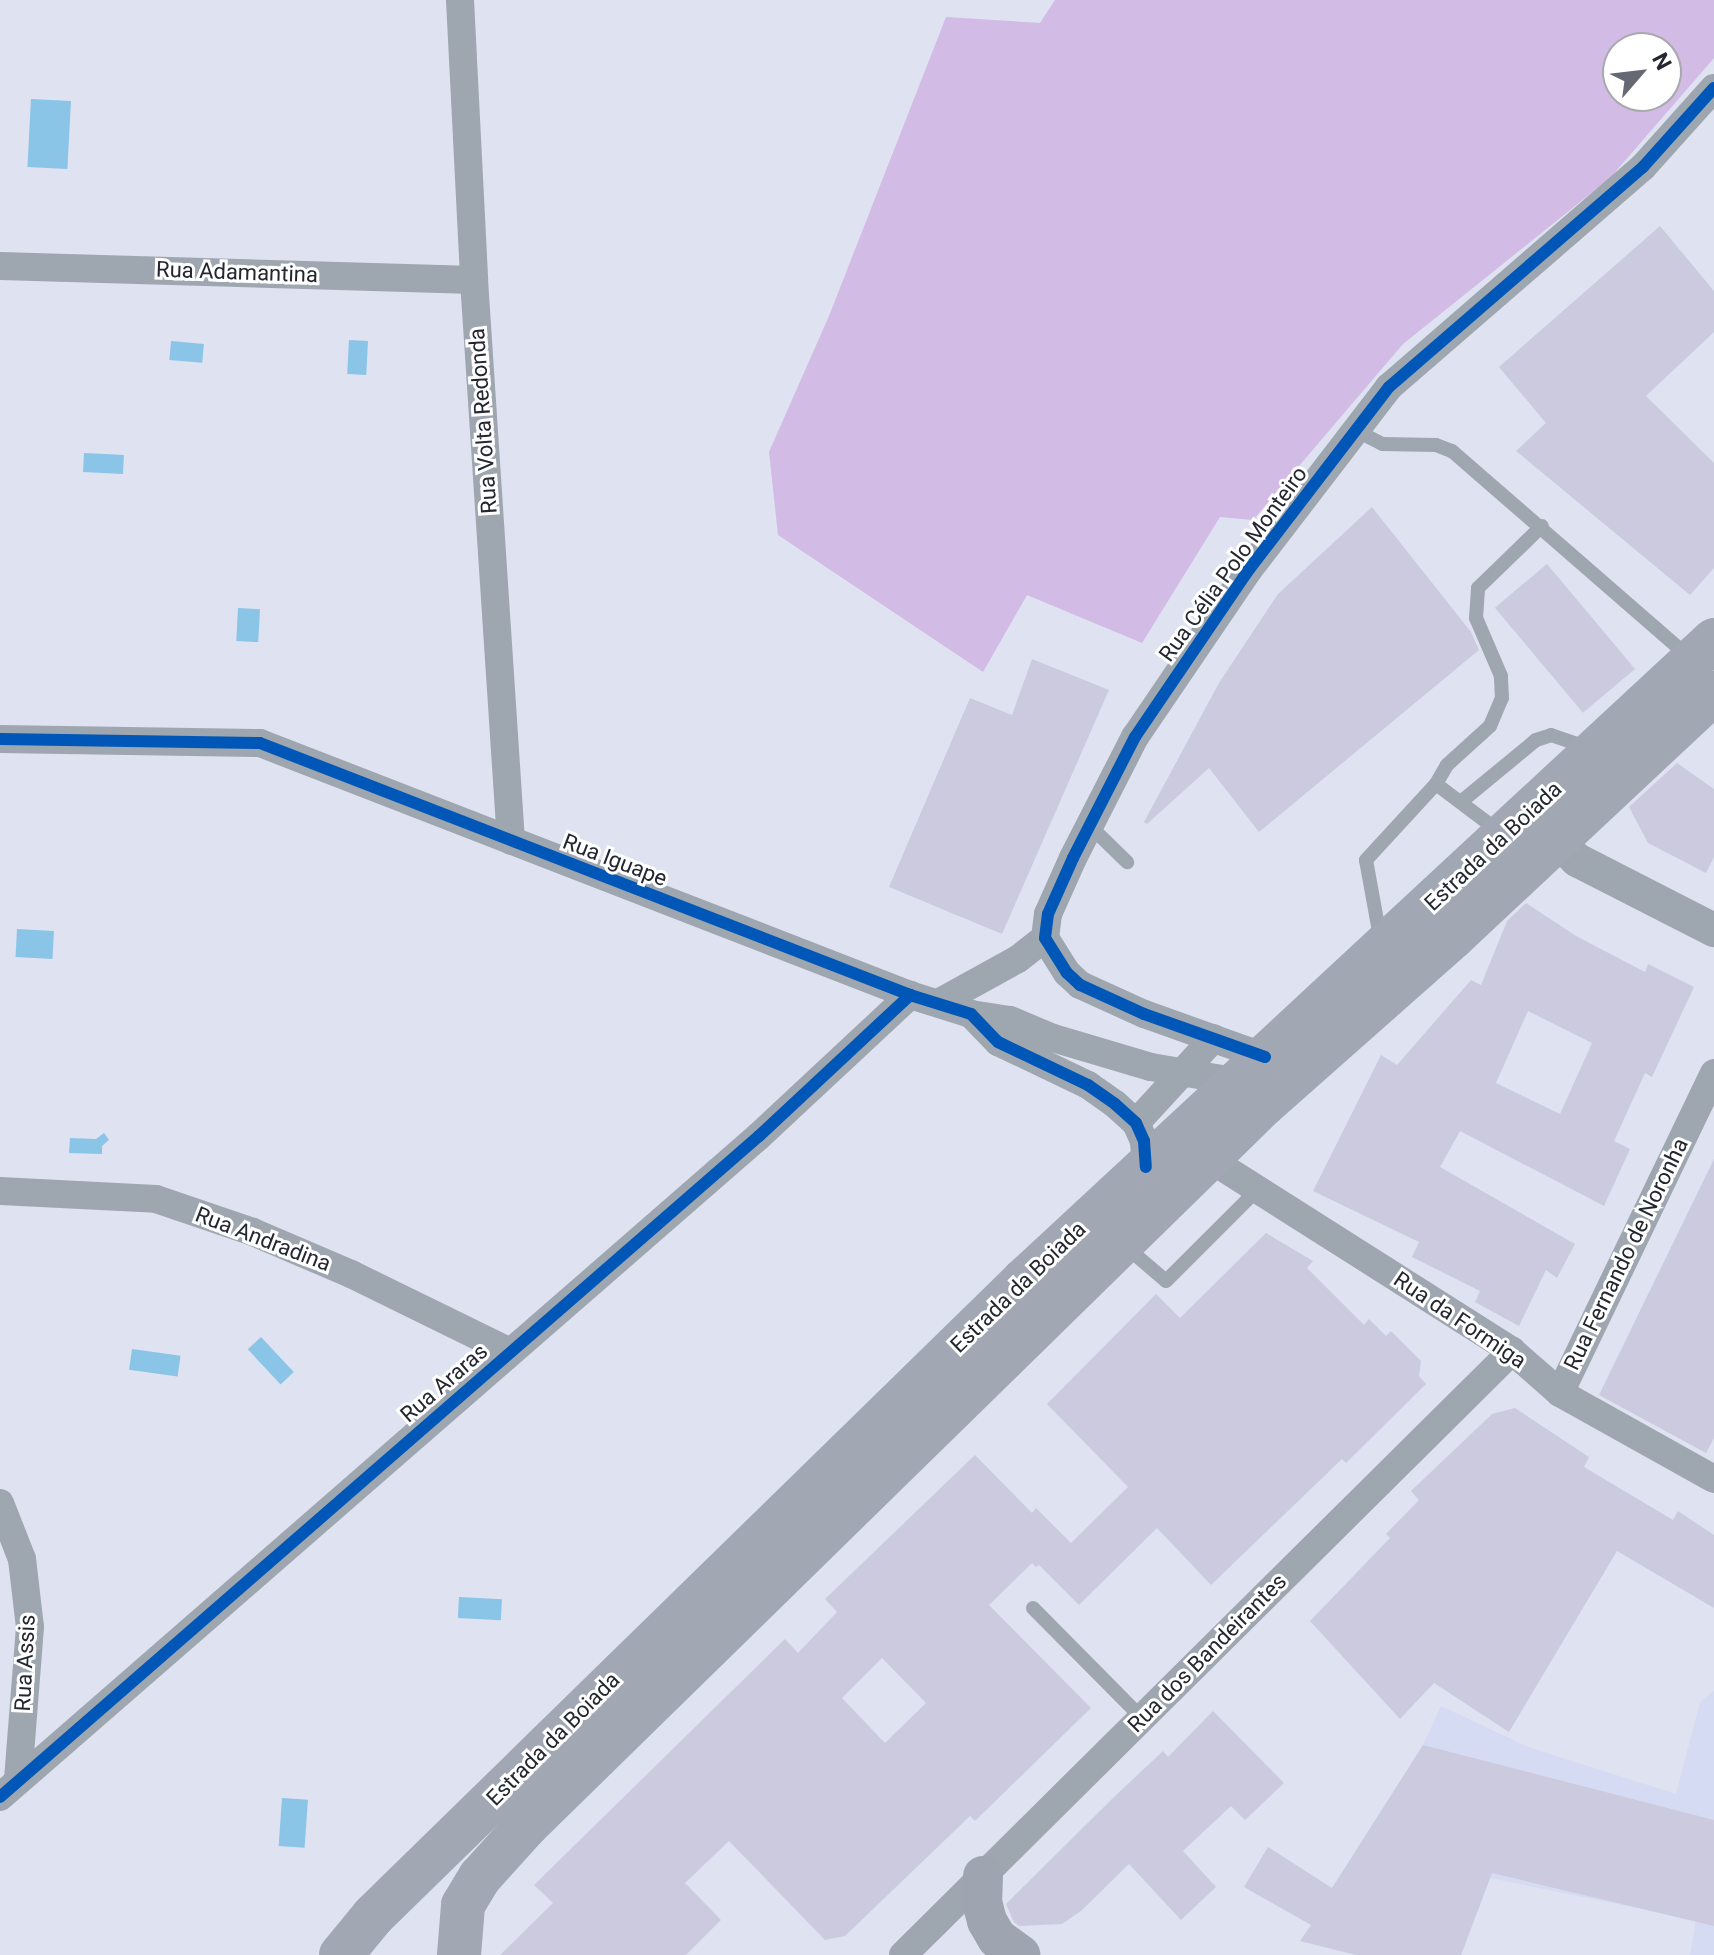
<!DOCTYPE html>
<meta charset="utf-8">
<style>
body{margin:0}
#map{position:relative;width:1714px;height:1955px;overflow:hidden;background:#dfe2f0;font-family:Roboto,sans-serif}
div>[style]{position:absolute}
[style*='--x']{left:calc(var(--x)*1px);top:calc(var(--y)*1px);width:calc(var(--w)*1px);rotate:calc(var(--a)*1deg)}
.built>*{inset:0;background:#d5dbf2}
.forest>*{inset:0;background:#d2bbe5}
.water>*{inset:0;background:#8ac4e7;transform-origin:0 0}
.building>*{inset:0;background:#cccadf;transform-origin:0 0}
.service>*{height:14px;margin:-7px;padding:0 7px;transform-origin:7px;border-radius:7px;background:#9ea6af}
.minor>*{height:28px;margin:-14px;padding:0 14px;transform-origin:14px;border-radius:14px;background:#9ea6af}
.tertiary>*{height:34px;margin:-17px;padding:0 17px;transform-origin:17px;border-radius:17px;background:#9ea6af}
.secondary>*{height:40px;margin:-20px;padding:0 20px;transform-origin:20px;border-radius:20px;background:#9ea5b0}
.primary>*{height:44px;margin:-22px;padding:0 22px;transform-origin:22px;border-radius:22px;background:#a2a7b4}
.cycleway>*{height:12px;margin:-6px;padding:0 6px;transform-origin:6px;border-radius:6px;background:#0057b8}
span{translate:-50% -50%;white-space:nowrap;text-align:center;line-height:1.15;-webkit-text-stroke:6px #fff;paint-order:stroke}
.street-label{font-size:22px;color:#252730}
.north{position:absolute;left:1602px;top:32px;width:80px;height:80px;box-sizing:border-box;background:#fff;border:2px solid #a8a9ac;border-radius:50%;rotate:62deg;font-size:22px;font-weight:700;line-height:32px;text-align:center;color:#252730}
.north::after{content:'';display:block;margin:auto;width:28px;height:36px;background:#666873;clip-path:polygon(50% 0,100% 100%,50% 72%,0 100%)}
</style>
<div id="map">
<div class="built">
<i style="clip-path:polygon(1714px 1691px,1714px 1955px,1690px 1955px,1696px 1920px,1490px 1878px,1461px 1955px,1356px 1955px,1301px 1941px,1423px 1745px,1441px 1706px,1528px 1747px,1676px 1794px,1700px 1702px)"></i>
</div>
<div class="forest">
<i style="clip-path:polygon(evenodd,1055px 0,1714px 0,1714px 58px,1610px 178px,1403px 344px,1253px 520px,1220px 517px,1142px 643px,1027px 595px,983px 672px,778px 535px,769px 452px,829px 316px,946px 17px,1040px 23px,1055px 0,1618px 48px,1666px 48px,1666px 96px,1618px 96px,1618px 48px)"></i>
</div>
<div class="water">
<i style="left:31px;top:99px;width:40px;height:68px;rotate:3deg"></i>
<i style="left:349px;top:340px;width:19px;height:34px;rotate:3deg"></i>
<i style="left:171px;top:341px;width:33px;height:19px;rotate:5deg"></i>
<i style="left:84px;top:453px;width:40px;height:19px;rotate:3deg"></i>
<i style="left:238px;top:608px;width:22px;height:33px;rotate:3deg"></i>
<i style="left:17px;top:929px;width:37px;height:28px;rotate:3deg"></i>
<i style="clip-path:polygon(104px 1133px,109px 1140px,102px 1146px,102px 1154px,69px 1153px,70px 1138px,96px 1139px)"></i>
<i style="left:261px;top:1337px;width:48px;height:18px;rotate:47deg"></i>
<i style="left:132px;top:1349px;width:49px;height:21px;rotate:8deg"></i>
<i style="left:459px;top:1597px;width:43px;height:21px;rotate:3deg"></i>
<i style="left:282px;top:1798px;width:26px;height:48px;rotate:4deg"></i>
</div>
<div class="building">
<i style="clip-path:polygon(1660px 226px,1714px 291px,1714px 332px,1646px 396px,1714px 463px,1714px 568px,1690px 595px,1516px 451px,1546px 423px,1499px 367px)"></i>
<i style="clip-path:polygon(1372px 507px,1471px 632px,1479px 650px,1259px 832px,1209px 768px,1147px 824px,1144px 822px,1219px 683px,1278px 594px)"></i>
<i style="left:1547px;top:564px;width:137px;height:68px;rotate:50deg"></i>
<i style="clip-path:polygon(1032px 659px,1109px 690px,1002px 934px,889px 887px,970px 698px,1012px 715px)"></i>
<i style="clip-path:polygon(1677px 763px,1714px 789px,1714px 857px,1706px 873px,1648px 843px,1629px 807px)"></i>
<i style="clip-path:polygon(evenodd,1526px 903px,1576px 936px,1645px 972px,1648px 964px,1694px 987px,1652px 1077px,1645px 1073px,1614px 1141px,1630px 1149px,1604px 1206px,1460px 1131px,1440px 1167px,1575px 1244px,1557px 1278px,1546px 1270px,1519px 1326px,1475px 1302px,1480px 1291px,1412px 1257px,1419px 1242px,1313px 1191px,1381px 1055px,1397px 1065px,1471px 980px,1481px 985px,1507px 921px,1526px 903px,1528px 1011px,1592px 1043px,1560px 1114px,1496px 1083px,1528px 1011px)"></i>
<i style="clip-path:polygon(1714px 1159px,1714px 1438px,1706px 1453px,1599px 1395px)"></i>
<i style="clip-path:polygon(evenodd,1266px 1233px,1313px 1261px,1307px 1268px,1364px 1325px,1369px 1319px,1386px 1336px,1391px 1331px,1421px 1361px,1419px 1376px,1426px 1384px,1346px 1463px,1342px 1459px,1211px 1585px,1157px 1528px,1079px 1605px,1039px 1565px,1036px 1567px,1032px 1563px,989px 1605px,1091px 1708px,975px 1821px,970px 1816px,845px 1936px,825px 1940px,729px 1841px,685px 1883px,721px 1920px,686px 1955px,500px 1955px,553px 1903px,534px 1885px,785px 1639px,798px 1653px,837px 1612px,825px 1599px,975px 1455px,1032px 1513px,1036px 1508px,1071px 1543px,1128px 1487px,1047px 1404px,1156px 1294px,1180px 1318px,1266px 1233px,882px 1658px,926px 1703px,885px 1743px,842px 1698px,882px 1658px)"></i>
<i style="clip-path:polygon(1515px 1408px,1589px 1457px,1584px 1467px,1673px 1520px,1678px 1511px,1714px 1535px,1714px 1608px,1617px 1551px,1509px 1732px,1434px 1683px,1400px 1719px,1310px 1621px,1390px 1538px,1386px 1534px,1419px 1500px,1411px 1491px,1492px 1414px)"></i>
<i style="clip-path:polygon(1213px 1711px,1284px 1783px,1245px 1820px,1231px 1806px,1183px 1851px,1216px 1887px,1181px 1920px,1129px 1864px,1081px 1911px,1062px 1924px,1019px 1926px,1014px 1922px,1006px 1904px,1113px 1798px,1163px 1751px,1168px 1757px)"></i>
<i style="clip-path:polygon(1423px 1745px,1714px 1820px,1714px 1926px,1492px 1873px,1461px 1955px,1356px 1955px,1300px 1941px,1311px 1925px,1244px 1887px,1268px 1847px,1332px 1888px)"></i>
</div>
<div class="service">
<i style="--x:1355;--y:430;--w:30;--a:27"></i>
<i style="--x:1382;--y:444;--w:54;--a:1.1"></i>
<i style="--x:1436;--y:445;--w:17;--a:21"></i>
<i style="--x:1452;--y:451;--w:314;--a:41"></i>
<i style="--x:1436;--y:784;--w:80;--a:36.9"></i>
<i style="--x:1462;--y:801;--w:96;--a:-39.5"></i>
<i style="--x:1536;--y:740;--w:16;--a:-18"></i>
<i style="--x:1551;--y:735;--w:39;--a:19"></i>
<i style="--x:1090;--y:826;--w:52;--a:44.2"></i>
<i style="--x:1380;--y:937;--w:78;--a:-100.3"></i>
<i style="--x:1366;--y:860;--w:103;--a:-47.4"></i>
<i style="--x:1436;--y:784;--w:22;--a:-60"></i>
<i style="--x:1447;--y:765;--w:58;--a:-42.2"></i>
<i style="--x:1490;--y:726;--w:30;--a:-67"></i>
<i style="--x:1502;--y:698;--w:22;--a:-93"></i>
<i style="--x:1501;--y:676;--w:63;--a:-113.3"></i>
<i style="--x:1476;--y:618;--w:30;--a:-86"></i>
<i style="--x:1478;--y:588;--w:89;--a:-44.1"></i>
<i style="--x:1124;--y:1245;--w:55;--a:40.6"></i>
<i style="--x:1166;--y:1281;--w:130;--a:-45"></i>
<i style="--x:1033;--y:1608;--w:155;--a:45.3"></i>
</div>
<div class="minor">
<i style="--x:460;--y:0;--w:280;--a:87.1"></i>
<i style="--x:474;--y:280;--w:562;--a:86.23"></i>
<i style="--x:0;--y:266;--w:474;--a:1.7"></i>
<i style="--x:0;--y:739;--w:260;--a:0.9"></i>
<i style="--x:260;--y:743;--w:697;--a:21.19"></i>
<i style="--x:910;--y:995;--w:64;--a:17.3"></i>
<i style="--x:971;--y:1014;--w:39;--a:46"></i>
<i style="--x:998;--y:1042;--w:100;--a:25.5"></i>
<i style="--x:1088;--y:1085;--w:33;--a:35"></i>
<i style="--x:1115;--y:1104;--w:28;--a:42"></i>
<i style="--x:1136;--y:1123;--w:20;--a:66"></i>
<i style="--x:1144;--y:1141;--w:26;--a:86"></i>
<i style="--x:940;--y:1002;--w:89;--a:-28.9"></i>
<i style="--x:1018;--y:959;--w:34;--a:-38"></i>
<i style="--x:971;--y:1014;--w:39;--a:9"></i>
<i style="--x:1010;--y:1020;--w:47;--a:22.7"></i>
<i style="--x:1053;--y:1038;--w:102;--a:16.5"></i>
<i style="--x:1151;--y:1067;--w:90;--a:9.6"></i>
<i style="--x:1265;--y:1057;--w:128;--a:-160.4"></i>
<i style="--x:1144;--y:1014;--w:70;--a:-155.6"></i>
<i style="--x:1080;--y:985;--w:18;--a:-137"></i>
<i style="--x:1067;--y:973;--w:41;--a:-122.2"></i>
<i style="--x:1045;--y:938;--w:24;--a:-83"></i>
<i style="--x:1048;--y:914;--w:61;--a:-65.9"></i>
<i style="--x:1073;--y:858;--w:136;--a:-62.9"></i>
<i style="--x:1135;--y:737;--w:199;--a:-55.8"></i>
<i style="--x:1247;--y:572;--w:233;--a:-52.5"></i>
<i style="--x:1389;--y:387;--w:336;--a:-40.9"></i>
<i style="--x:1643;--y:167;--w:106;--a:-48.1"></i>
<i style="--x:1136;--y:1123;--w:115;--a:-47.5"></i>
<i style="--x:1208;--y:1158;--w:360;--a:32.4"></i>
<i style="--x:1512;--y:1351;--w:64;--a:41.2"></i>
<i style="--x:1560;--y:1393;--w:176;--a:29.2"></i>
<i style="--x:0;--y:1191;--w:156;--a:2.9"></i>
<i style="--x:156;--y:1199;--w:102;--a:18.8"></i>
<i style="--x:253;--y:1232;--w:107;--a:23.2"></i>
<i style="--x:351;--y:1274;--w:177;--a:26.1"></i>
<i style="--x:1560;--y:1393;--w:355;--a:-64.3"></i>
<i style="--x:0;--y:1503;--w:60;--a:68.6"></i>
<i style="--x:22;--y:1559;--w:68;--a:83.3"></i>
<i style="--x:30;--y:1627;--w:153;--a:94.5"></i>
<i style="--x:0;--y:1797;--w:1006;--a:-41.05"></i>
<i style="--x:759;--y:1136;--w:207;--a:-43"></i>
<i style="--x:903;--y:1955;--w:858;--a:-44.76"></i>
</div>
<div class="tertiary">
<i style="--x:1539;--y:822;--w:54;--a:45"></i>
<i style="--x:1577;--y:860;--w:154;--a:27.1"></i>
</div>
<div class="secondary">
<i style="--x:983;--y:1876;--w:26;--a:92"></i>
<i style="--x:982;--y:1902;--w:20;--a:75"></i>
<i style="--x:987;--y:1921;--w:20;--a:60"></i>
<i style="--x:997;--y:1938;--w:29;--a:36"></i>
</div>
<div class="primary">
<i style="--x:341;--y:1955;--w:50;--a:-50.6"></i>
<i style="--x:373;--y:1916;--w:910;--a:-44.33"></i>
<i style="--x:1024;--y:1280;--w:941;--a:-42.85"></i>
<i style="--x:459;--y:1955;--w:50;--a:-85.4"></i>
<i style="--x:463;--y:1905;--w:33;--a:-59"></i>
<i style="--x:480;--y:1877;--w:70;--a:-47.9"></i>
<i style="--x:527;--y:1825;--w:1028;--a:-44.37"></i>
<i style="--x:1262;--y:1106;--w:255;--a:-41.5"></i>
<i style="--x:1453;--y:937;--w:357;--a:-43.1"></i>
</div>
<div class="cycleway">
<i style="--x:0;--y:739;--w:260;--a:0.9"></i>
<i style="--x:260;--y:743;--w:697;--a:21.19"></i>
<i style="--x:910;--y:995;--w:64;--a:17.3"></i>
<i style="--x:971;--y:1014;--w:39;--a:46"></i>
<i style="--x:998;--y:1042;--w:100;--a:25.5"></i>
<i style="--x:1088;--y:1085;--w:33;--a:35"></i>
<i style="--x:1115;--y:1104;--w:28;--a:42"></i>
<i style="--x:1136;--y:1123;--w:20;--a:66"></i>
<i style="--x:1144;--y:1141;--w:26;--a:86"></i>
<i style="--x:1265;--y:1057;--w:128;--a:-160.4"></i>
<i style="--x:1144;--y:1014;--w:70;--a:-155.6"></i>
<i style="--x:1080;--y:985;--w:18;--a:-137"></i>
<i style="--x:1067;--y:973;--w:41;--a:-122.2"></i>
<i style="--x:1045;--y:938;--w:24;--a:-83"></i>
<i style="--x:1048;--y:914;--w:61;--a:-65.9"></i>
<i style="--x:1073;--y:858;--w:136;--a:-62.9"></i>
<i style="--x:1135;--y:737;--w:199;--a:-55.8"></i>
<i style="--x:1247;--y:572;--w:233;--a:-52.5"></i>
<i style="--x:1389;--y:387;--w:336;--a:-40.9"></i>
<i style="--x:1643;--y:167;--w:106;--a:-48.1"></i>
<i style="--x:0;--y:1797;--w:1006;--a:-41.05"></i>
<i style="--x:759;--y:1136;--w:207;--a:-43"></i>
</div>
<div class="street-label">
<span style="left:237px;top:272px;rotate:2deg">Rua Adamantina</span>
<span style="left:483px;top:421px;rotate:-94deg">Rua Volta Redonda</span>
<span style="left:1233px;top:564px;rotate:-54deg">Rua Célia Polo Monteiro</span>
<span style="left:1493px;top:846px;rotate:-43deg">Estrada da Boiada</span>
<span style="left:615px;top:860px;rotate:21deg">Rua Iguape</span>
<span style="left:263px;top:1239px;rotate:21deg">Rua Andradina</span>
<span style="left:1626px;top:1254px;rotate:-64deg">Rua Fernando de Noronha</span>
<span style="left:1018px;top:1287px;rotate:-44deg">Estrada da Boiada</span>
<span style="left:1460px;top:1320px;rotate:34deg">Rua da Formiga</span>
<span style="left:444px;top:1383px;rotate:-41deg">Rua Araras</span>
<span style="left:1207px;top:1653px;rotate:-45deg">Rua dos Bandeirantes</span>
<span style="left:25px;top:1663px;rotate:-87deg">Rua Assis</span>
<span style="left:553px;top:1739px;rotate:-45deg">Estrada da Boiada</span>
</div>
<div class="north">N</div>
</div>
